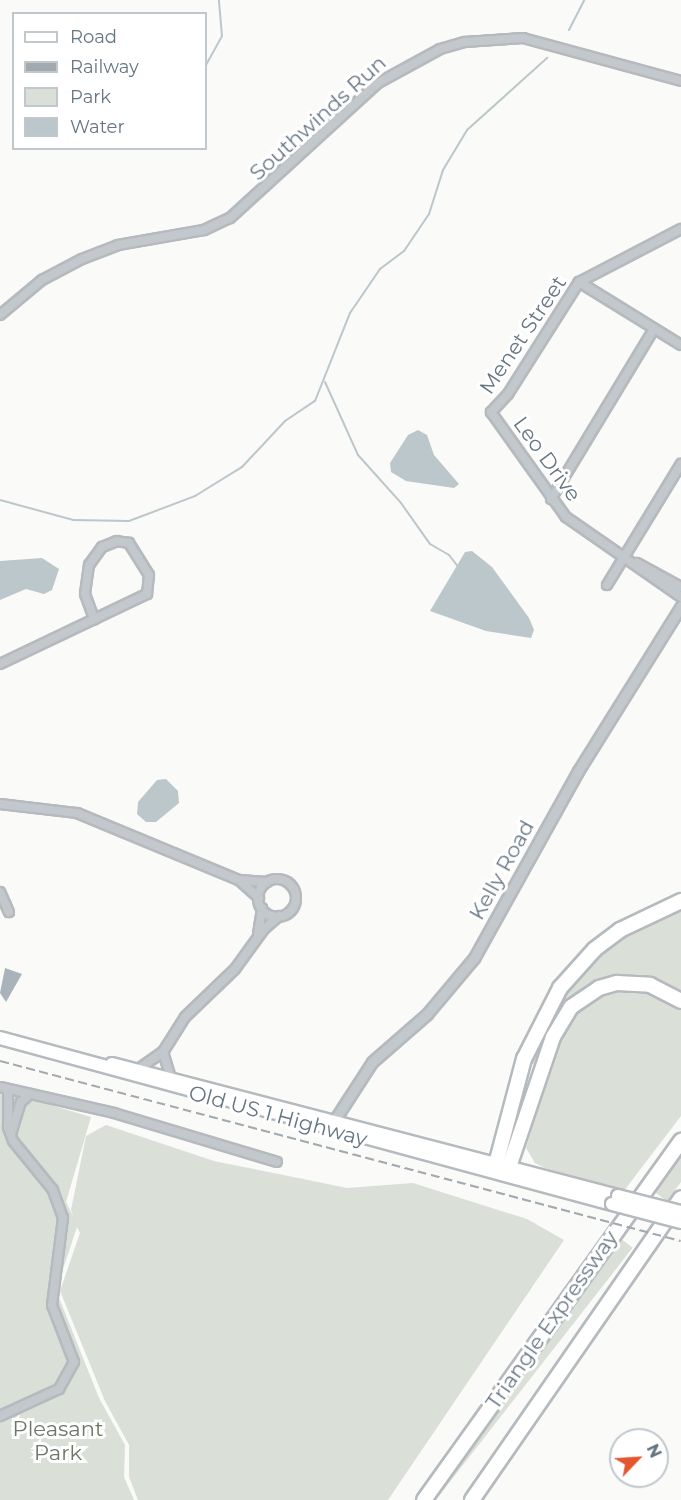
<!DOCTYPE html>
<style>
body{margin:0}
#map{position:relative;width:681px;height:1500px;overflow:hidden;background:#fafaf8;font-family:Montserrat,sans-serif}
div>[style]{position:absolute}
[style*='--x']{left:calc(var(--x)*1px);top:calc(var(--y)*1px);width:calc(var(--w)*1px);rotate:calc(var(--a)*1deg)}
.green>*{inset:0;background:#dadfd7;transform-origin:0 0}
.water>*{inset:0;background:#bbc7cb}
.stream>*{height:2px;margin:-1px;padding:0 1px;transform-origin:1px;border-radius:1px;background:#bbc7cb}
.building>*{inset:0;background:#aab3b9}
.roads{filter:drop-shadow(2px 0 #b5babe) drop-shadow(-2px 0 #b5babe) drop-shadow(0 2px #b5babe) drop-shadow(0 -2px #b5babe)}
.minor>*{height:8px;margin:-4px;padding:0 4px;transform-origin:4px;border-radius:4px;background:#c3c8cc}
.minor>.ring{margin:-4px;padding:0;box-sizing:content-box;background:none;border:8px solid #c3c8cc;border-radius:50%}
.tertiary>*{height:9px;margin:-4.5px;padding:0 4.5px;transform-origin:4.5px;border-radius:4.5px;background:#c3c8cc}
.primary>*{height:12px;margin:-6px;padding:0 6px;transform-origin:6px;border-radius:6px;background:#fff}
.motorway>*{height:14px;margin:-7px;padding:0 7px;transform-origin:7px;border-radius:7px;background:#fff}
.rail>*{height:2px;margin-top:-1px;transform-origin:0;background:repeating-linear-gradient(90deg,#a2aab0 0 9px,transparent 0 13.5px)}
.bridges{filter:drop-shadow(2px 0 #b5babe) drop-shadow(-2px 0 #b5babe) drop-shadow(0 2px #b5babe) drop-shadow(0 -2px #b5babe)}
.primary-bridge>*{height:12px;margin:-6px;padding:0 6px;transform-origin:6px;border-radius:6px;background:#fff}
span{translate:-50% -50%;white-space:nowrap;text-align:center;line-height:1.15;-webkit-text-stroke:6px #fff;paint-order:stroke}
.street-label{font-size:21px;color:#657683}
.park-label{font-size:21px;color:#687a64}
.legend{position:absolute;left:12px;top:12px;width:195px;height:138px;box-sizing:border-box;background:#fff;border:2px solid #c1c8cd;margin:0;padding:8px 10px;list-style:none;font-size:18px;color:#657683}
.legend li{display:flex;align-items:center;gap:12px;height:30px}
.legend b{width:30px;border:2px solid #c1c8cd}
.north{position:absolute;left:609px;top:1428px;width:60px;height:60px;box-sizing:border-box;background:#fff;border:2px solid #c1c8cd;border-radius:50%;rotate:65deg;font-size:16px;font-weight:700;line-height:24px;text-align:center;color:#657683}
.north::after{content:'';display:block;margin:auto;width:21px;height:27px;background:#e4572e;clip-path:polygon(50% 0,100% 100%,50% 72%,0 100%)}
</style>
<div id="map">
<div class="green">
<i style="clip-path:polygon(681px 905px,681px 996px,651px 980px,581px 993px,539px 1066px,527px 1062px,542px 1024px,585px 964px,628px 930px)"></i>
<i style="clip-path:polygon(616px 987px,649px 988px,681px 1007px,681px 1116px,623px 1192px,545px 1168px,535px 1163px,526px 1148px,564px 1024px,585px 1000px)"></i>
<i style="clip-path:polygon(0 1090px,91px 1117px,66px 1202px,74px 1218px,71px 1210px,86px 1136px,106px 1125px,214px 1161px,347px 1188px,413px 1183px,527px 1219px,564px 1240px,388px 1500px,138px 1500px,129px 1477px,129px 1445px,105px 1401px,60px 1291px,80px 1233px,77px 1227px,56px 1290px,99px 1398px,125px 1445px,124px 1477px,134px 1500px,0 1500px)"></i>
<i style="clip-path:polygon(681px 1153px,681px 1182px,667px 1201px,653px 1191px)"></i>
<i style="left:620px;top:1238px;width:16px;height:319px;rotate:38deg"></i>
</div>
<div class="water">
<i style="clip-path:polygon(418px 430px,427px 435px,434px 455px,459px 484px,454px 488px,406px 481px,391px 472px,390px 463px,408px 435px)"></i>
<i style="clip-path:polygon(472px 551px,492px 567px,529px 618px,534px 630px,531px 638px,486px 631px,430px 611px,465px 552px)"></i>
<i style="clip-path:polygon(42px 558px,59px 569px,52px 590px,44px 594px,26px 589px,0 600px,0 561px)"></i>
<i style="clip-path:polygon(166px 779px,178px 791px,179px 803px,156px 822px,146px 822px,137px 814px,138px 802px,157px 780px)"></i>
</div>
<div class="stream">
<i style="--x:569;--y:30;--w:34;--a:-63"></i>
<i style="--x:206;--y:65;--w:33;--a:-61"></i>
<i style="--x:222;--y:36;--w:36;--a:-95"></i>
<i style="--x:325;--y:382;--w:80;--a:65.7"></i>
<i style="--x:358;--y:455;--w:64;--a:48.1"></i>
<i style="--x:401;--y:503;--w:50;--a:54.7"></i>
<i style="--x:430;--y:544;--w:22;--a:30"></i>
<i style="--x:449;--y:555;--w:16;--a:52"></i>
<i style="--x:0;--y:500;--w:76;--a:15.3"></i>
<i style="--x:73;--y:520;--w:56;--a:1"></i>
<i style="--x:129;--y:521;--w:71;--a:-20.7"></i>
<i style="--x:195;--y:496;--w:55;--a:-31.7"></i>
<i style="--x:242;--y:467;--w:63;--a:-46.9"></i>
<i style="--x:285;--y:421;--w:36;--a:-34"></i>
<i style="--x:315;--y:401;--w:95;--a:-68.3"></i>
<i style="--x:350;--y:313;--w:53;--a:-55.7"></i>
<i style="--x:380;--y:269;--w:30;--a:-37"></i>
<i style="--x:404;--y:251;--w:45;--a:-56"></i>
<i style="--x:429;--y:214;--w:46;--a:-72.3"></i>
<i style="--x:443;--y:170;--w:47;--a:-59"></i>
<i style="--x:467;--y:130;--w:108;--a:-42"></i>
</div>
<div class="building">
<i style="clip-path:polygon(5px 968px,22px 974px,6px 1002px,0 993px)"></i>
</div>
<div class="roads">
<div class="minor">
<i style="--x:681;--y:229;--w:115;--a:152.5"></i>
<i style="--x:579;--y:282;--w:133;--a:122.4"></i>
<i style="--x:508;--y:394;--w:25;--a:133"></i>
<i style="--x:491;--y:412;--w:129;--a:54.5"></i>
<i style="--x:566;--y:517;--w:140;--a:34.8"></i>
<i style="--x:579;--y:282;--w:120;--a:31.7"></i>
<i style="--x:0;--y:315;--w:55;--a:-39.8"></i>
<i style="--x:42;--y:280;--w:45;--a:-27.7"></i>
<i style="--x:82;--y:259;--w:39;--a:-21"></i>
<i style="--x:118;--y:245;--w:87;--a:-9.9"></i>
<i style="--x:204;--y:230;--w:29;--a:-25"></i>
<i style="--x:230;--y:218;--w:200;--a:-42.4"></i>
<i style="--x:378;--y:83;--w:71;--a:-28.7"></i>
<i style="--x:440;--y:49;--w:26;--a:-16"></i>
<i style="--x:465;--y:42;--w:58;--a:-3.9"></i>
<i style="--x:523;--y:38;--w:164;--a:15.2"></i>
<i style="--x:551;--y:499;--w:199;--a:-58.8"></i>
<i style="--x:637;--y:563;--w:50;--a:28.6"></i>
<i style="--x:607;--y:585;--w:142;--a:-58.6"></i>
<i style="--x:0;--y:664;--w:163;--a:-25.5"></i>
<i style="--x:147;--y:594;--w:19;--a:-84"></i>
<i style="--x:149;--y:575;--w:38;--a:-122"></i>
<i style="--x:129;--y:543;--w:12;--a:-171"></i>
<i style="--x:117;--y:541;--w:16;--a:158"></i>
<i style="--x:102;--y:547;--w:22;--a:126"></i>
<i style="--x:89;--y:565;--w:29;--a:98"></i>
<i style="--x:85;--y:594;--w:27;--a:70"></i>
<i style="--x:0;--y:804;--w:78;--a:6.7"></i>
<i style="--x:77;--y:813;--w:175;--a:22.5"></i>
<i style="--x:239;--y:880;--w:28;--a:4"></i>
<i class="ring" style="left:258px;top:879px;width:30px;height:30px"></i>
<i style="--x:239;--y:880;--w:27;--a:42"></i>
<i style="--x:0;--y:892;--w:22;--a:66"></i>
<i style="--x:258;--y:934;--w:26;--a:-81"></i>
<i style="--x:163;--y:1052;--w:27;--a:73"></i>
<i style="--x:137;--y:1070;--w:32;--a:-35"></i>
<i style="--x:163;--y:1052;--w:41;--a:-57.8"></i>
<i style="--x:185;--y:1017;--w:69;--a:-43.8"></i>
<i style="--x:235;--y:969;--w:49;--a:-54.1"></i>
<i style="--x:264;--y:929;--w:20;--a:-41"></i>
<i style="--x:0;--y:1087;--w:117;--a:12.8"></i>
<i style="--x:114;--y:1113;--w:170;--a:16.7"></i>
<i style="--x:11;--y:1134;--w:34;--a:-73"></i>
<i style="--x:21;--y:1102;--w:12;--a:-42"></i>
<i style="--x:0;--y:1416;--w:65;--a:-24.6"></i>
<i style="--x:59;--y:1389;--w:31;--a:-61"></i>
<i style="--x:74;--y:1362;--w:61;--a:-111.1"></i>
<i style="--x:52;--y:1305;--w:88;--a:-82.8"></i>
<i style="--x:63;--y:1218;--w:30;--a:-110"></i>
<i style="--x:53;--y:1190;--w:63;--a:-129.2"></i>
<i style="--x:13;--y:1141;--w:15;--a:-110"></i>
<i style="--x:8;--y:1127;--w:38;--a:-90"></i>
</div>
<div class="tertiary">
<i style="--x:330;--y:1127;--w:77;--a:-57.1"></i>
<i style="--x:372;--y:1062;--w:73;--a:-41.1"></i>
<i style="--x:427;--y:1014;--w:73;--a:-50"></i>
<i style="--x:474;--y:958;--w:214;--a:-60.9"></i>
<i style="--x:578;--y:771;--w:195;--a:-58"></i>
</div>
<div class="primary">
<i style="--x:0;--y:1038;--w:634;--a:15.18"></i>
<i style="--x:112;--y:1064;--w:523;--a:14.62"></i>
</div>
<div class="motorway">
<i style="--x:496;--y:1164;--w:109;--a:-75.1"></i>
<i style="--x:524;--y:1059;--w:80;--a:-63.1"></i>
<i style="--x:560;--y:988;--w:52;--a:-48.1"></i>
<i style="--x:595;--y:949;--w:31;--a:-37"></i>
<i style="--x:620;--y:930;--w:68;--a:-25.4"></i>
<i style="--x:509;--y:1167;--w:137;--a:-71.3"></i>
<i style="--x:553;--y:1037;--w:35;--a:-59"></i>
<i style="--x:571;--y:1007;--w:34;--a:-34"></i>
<i style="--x:599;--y:988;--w:19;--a:-16"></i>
<i style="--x:617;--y:983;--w:33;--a:3"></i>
<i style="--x:650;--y:985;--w:35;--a:27"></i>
<i style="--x:424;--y:1500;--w:442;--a:-54.4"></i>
<i style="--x:472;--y:1500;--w:367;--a:-55.3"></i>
</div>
</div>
<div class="rail">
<i style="--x:0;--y:1061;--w:704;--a:14.81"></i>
</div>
<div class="bridges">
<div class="primary-bridge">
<i style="--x:618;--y:1196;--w:65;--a:14.3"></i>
<i style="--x:612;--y:1204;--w:71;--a:14.6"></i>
</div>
</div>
<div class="street-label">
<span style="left:318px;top:118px;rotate:-42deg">Southwinds Run</span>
<span style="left:523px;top:335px;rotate:-56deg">Menet Street</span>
<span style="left:547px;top:459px;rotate:54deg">Leo Drive</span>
<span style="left:502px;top:870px;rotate:-61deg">Kelly Road</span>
<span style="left:278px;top:1116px;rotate:15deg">Old US 1 Highway</span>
<span style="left:552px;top:1320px;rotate:-55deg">Triangle Expressway</span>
</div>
<div class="park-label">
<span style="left:58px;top:1441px">Pleasant<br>Park</span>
</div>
<ul class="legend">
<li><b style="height:8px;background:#fff"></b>Road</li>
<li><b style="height:8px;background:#a2aab0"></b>Railway</li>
<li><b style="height:16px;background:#dadfd7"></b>Park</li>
<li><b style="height:16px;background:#bbc7cb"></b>Water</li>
</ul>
<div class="north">N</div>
</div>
